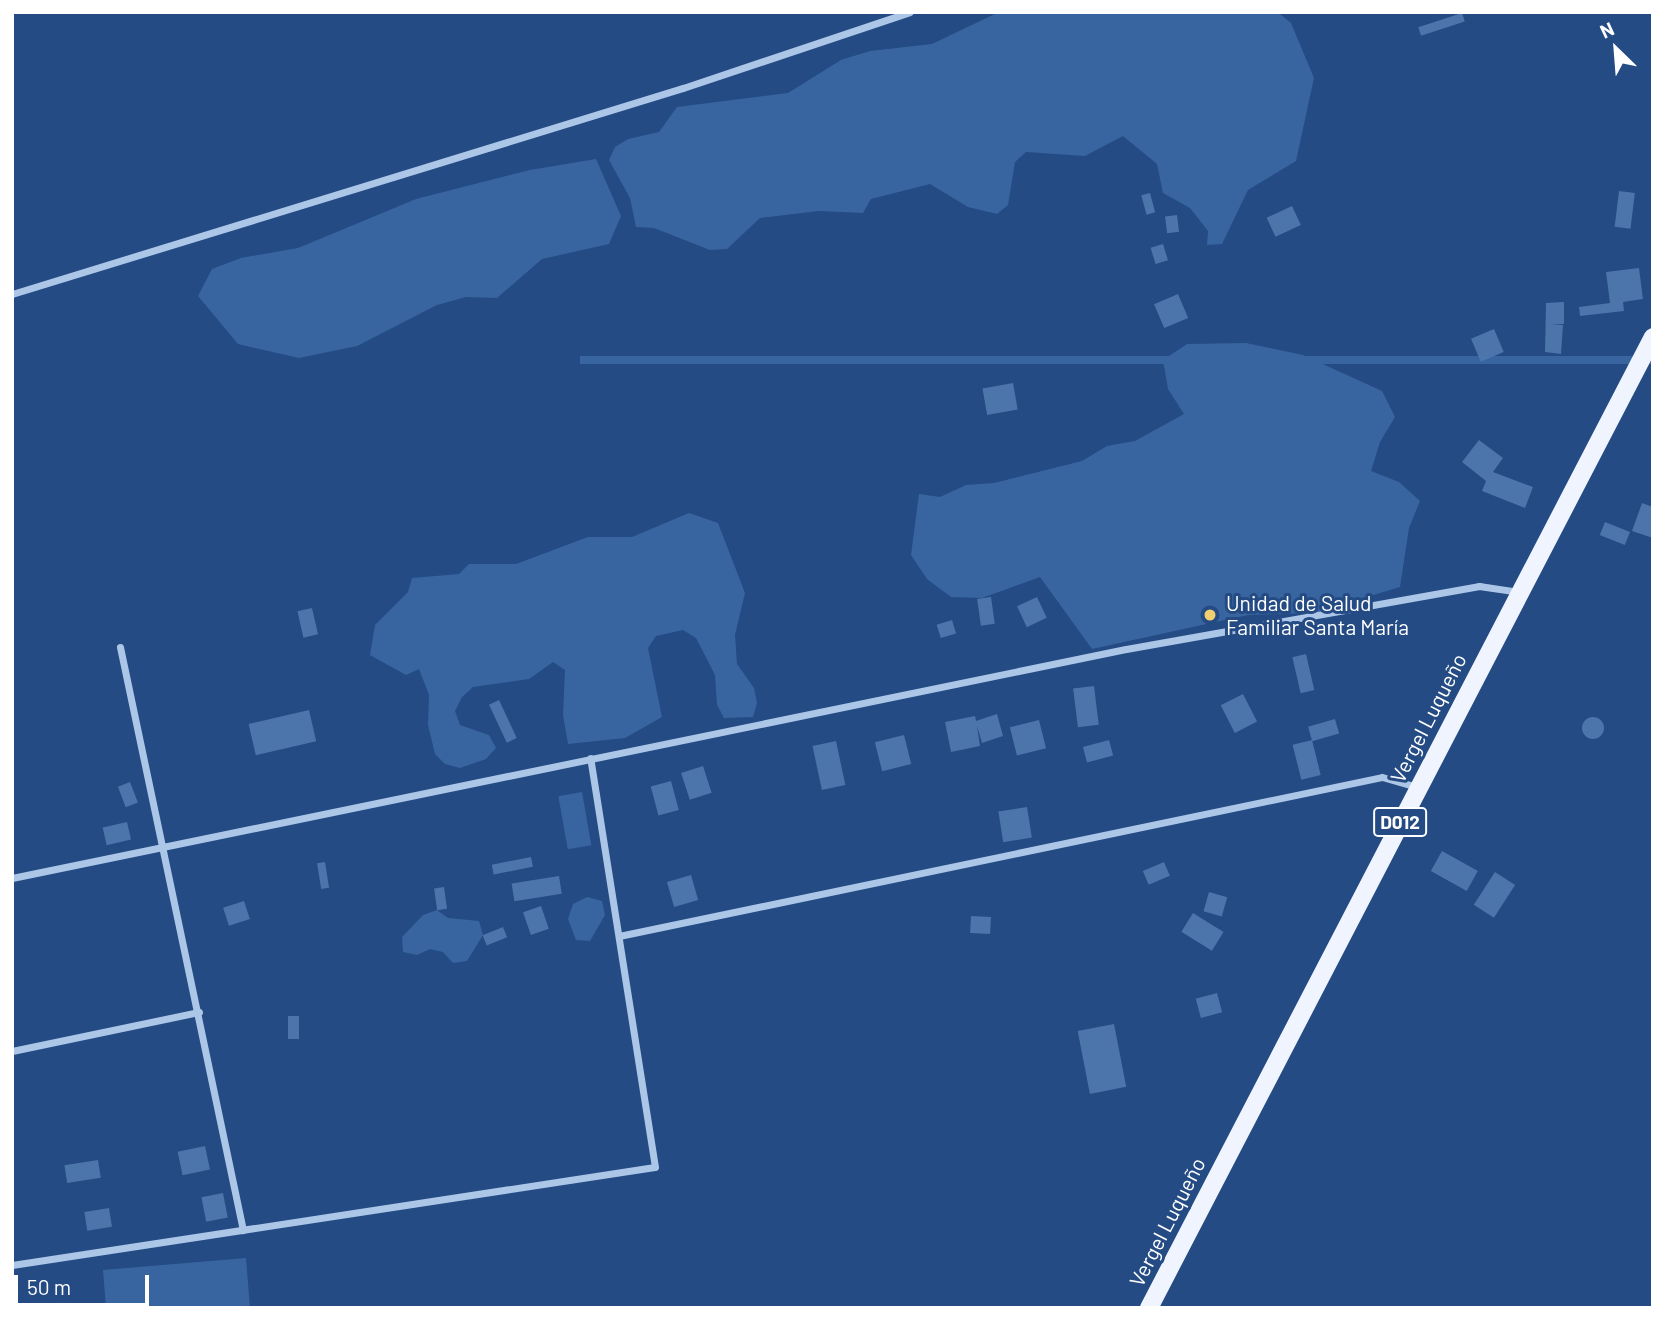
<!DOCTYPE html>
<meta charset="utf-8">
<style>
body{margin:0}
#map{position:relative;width:1665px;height:1320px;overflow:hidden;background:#244b83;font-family:Barlow,sans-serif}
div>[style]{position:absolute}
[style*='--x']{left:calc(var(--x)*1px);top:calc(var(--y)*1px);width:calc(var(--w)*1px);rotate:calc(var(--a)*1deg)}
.green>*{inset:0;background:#3865a0;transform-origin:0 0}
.building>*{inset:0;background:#4c75ab;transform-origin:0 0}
.round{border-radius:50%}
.street>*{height:7px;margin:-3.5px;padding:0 3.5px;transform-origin:3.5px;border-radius:3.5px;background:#acc6e8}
.primary>*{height:18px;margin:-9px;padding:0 9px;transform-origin:9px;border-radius:9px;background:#eff4fe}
.dots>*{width:19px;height:19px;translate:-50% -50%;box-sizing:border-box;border:4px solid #244b83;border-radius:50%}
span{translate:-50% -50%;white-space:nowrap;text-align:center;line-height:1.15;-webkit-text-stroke:6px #244b83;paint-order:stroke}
.shield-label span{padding:2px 5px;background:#244b83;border:2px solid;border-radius:5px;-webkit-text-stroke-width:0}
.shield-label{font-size:19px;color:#fff;font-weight:700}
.poi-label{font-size:21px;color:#fff}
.left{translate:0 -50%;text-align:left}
.street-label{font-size:21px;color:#fff}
.frame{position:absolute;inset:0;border:14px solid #fff;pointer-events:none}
.north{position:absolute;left:1581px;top:14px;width:70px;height:70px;-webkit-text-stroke:5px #244b83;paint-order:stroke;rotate:335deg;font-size:19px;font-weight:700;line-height:28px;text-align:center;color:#fff}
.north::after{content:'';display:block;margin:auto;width:24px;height:32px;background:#fff;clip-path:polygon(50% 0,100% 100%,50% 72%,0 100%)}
.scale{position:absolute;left:14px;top:1275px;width:135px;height:32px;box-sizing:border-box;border:4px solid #fff;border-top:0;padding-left:9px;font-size:21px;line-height:24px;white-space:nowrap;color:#fff;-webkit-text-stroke:5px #244b83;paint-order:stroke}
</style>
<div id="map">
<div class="green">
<i style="clip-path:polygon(999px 12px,1280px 14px,1291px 23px,1314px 78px,1296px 161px,1248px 190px,1222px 244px,1207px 245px,1208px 231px,1190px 208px,1163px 193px,1157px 164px,1123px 136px,1085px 156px,1026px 152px,1015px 162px,1008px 205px,997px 214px,968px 207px,930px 184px,871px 199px,863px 213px,819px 211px,760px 218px,727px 249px,710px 250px,654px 228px,636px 227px,630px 198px,609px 160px,615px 147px,628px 139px,659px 132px,677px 107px,788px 93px,841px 60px,870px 51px,932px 44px)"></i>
<i style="clip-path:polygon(596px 159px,621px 216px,609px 244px,542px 259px,497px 298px,466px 297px,437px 305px,357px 346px,299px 358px,238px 344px,198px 296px,212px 269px,241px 258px,298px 248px,416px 199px,530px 170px)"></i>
<i style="clip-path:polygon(1246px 343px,1303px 355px,1382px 391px,1395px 417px,1380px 442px,1371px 471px,1399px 482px,1420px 501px,1409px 528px,1400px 587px,1314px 613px,1248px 615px,1092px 649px,1040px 577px,982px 598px,951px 597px,927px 579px,911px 555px,919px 494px,940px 497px,966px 485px,994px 483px,1082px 461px,1107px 446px,1135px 441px,1184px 414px,1168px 389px,1163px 360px,1187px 344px)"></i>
<i style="left:1653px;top:356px;width:8px;height:1073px;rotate:90deg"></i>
<i style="clip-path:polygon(689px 513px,718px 523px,745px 593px,735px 635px,737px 664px,754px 688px,757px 703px,753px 717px,724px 718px,717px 705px,715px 675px,696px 638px,683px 630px,656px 636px,648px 648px,662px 717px,625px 738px,568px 744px,563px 715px,565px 670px,553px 662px,529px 679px,473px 687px,462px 697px,455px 711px,460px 725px,489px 735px,496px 748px,486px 759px,460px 768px,445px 764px,435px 754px,428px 725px,429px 695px,419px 669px,406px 675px,370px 655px,375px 625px,408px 592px,412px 578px,459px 574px,469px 564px,516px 564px,588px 537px,632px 537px)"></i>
<i style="left:582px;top:792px;width:54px;height:24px;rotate:80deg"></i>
<i style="clip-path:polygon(587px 897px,602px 901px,605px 915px,590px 941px,576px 940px,568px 919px,573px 904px)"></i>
<i style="clip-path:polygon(437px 910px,448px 918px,479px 921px,483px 935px,467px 961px,453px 963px,443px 952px,430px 949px,417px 955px,403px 952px,402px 937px,423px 915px)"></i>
<i style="clip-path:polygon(246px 1258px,250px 1308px,106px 1308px,103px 1270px)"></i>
</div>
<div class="building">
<i style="left:1462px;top:13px;width:9px;height:46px;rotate:72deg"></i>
<i style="left:1619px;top:191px;width:16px;height:36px;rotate:7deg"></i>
<i style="left:1150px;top:193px;width:20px;height:9px;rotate:75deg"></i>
<i style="left:1292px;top:206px;width:21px;height:28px;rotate:65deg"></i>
<i style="left:1177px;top:215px;width:17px;height:12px;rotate:83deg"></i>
<i style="left:1163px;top:244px;width:17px;height:13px;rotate:73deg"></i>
<i style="clip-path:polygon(1639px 268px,1643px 299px,1623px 302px,1624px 311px,1580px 316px,1579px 307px,1610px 303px,1606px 272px)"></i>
<i style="left:1178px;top:294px;width:26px;height:26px;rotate:67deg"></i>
<i style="clip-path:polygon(1564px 302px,1564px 324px,1551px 324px,1563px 325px,1561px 354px,1545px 352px,1546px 303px)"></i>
<i style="left:1494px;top:329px;width:25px;height:25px;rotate:67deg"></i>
<i style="left:1013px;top:383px;width:27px;height:31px;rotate:80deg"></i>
<i style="clip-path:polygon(1479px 440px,1503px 458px,1493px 472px,1533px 487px,1525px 508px,1482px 491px,1486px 481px,1462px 462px)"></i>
<i style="clip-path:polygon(1642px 503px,1653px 507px,1653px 538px,1632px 531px)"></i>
<i style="left:1605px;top:522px;width:27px;height:14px;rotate:22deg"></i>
<i style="left:991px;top:597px;width:27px;height:14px;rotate:82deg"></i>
<i style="left:1037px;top:597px;width:23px;height:22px;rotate:65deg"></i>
<i style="left:312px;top:608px;width:27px;height:15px;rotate:77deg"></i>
<i style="left:952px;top:620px;width:14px;height:16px;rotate:73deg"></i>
<i style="left:1306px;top:654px;width:37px;height:14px;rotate:77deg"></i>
<i style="left:1094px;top:686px;width:39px;height:21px;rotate:83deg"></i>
<i style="left:1243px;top:694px;width:31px;height:25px;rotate:63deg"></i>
<i style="left:499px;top:700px;width:42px;height:11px;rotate:65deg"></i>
<i style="left:309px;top:710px;width:32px;height:62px;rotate:77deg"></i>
<i style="clip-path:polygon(997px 714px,1003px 736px,982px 743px,977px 726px,980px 746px,951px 752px,945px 722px,975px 716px,976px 721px)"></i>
<i class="round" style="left:1582px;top:717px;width:22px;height:22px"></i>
<i style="left:1335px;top:719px;width:15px;height:28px;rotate:74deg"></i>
<i style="left:1039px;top:720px;width:29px;height:30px;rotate:76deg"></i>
<i style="left:904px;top:735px;width:30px;height:30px;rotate:76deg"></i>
<i style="left:1109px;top:740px;width:16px;height:27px;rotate:75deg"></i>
<i style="left:1312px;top:740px;width:36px;height:20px;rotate:76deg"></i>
<i style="left:836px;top:741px;width:45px;height:24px;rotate:78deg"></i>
<i style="left:703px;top:766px;width:28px;height:23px;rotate:72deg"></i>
<i style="left:671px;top:781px;width:30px;height:21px;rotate:75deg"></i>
<i style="left:130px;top:782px;width:22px;height:13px;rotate:69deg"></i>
<i style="left:1027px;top:807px;width:31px;height:29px;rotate:81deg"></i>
<i style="left:127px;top:822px;width:18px;height:25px;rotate:77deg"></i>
<i style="left:1442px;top:851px;width:41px;height:23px;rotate:29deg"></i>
<i style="left:531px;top:857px;width:10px;height:40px;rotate:79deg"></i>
<i style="left:325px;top:862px;width:26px;height:8px;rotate:81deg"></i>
<i style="left:1164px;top:862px;width:15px;height:23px;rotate:67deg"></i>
<i style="left:1495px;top:872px;width:24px;height:39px;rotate:33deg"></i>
<i style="left:691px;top:875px;width:26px;height:25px;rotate:74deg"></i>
<i style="left:559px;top:876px;width:18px;height:48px;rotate:81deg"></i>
<i style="left:444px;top:887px;width:22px;height:10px;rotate:82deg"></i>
<i style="left:1209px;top:892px;width:19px;height:20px;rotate:16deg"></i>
<i style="left:244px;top:901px;width:19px;height:22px;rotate:72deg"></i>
<i style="left:541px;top:906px;width:24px;height:19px;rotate:71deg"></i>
<i style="left:1193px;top:913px;width:36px;height:22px;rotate:32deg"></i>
<i style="left:971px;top:916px;width:20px;height:17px;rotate:3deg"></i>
<i style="left:503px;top:927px;width:11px;height:22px;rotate:68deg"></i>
<i style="left:1217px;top:993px;width:20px;height:22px;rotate:75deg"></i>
<i style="left:288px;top:1016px;width:11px;height:23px"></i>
<i style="left:1114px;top:1024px;width:64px;height:37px;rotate:79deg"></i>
<i style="left:205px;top:1146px;width:24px;height:28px;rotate:78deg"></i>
<i style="left:98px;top:1160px;width:18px;height:34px;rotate:81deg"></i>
<i style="left:223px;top:1193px;width:25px;height:22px;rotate:79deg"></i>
<i style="left:109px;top:1208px;width:19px;height:25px;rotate:81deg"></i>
</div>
<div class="street">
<i style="--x:12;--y:294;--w:702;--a:-17.07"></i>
<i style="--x:683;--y:88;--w:239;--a:-18.5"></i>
<i style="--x:120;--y:647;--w:596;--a:78.09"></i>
<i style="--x:12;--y:878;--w:1137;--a:-11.62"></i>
<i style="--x:1126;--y:649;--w:359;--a:-10.1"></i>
<i style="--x:1479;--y:586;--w:40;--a:8.5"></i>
<i style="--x:619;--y:936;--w:779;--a:-11.77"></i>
<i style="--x:1382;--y:777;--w:37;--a:16"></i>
<i style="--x:12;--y:1051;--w:191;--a:-11.8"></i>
<i style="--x:12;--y:1265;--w:650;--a:-8.67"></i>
<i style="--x:655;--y:1167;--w:414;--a:-99"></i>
</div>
<div class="primary">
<i style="--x:1149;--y:1308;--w:1094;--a:-62.57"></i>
</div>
<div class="dots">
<i style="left:1210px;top:615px;background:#f2d070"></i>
</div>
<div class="shield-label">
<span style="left:1400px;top:822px">D012</span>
</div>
<div class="poi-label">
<span class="left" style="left:1226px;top:615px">Unidad de Salud<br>Familiar Santa María</span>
</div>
<div class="street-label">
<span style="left:1428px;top:718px;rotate:-63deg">Vergel Luqueño</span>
<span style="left:1167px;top:1222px;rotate:-63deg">Vergel Luqueño</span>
</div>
<div class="frame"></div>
<div class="north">N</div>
<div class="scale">50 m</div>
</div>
